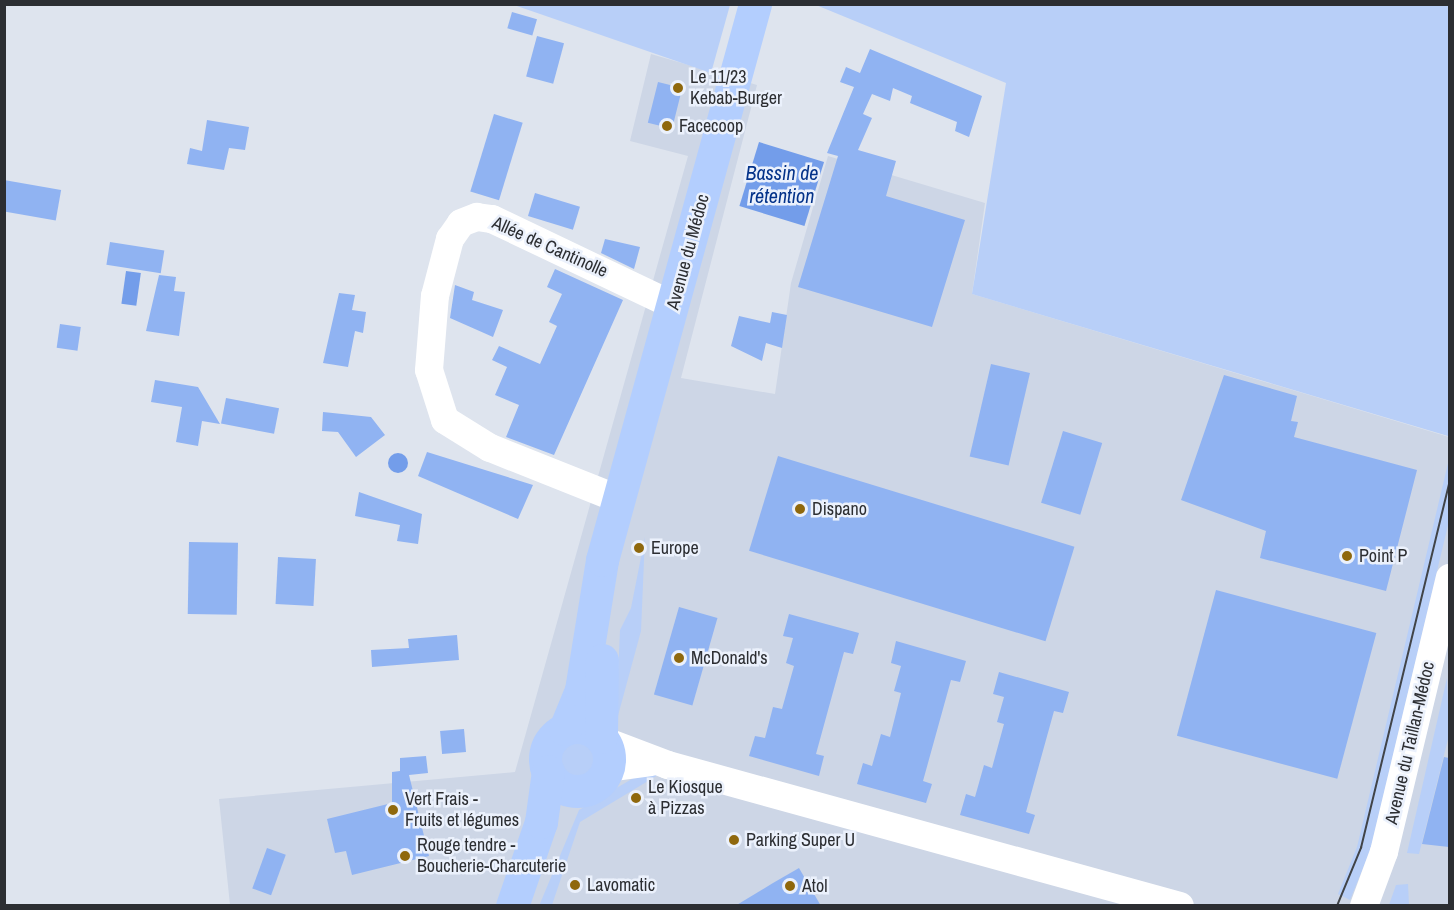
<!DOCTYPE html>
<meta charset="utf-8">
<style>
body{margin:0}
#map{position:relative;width:1454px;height:910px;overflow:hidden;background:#dee4ee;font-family:"Archivo Narrow",sans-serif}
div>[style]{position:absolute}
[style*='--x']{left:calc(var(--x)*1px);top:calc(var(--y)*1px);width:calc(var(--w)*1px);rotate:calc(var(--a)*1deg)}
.built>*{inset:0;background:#cdd6e6}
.green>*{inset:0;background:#b8cff8}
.round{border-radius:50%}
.water>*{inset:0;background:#739dea;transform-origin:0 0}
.building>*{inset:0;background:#90b3f2;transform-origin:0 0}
.minor>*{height:28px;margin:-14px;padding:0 14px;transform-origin:14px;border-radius:14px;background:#fff}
.major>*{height:33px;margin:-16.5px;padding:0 16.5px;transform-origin:16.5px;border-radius:16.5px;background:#b3cefe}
.major>.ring{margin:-16.5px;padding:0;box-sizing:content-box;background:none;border:33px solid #b3cefe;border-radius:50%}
.tram>*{height:1.5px;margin:-0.75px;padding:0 0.75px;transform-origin:0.75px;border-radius:0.75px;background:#414448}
.dots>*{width:16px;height:16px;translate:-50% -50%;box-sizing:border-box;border:3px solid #ebf1fc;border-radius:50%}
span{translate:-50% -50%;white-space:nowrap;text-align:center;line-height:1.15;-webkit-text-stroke:5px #ebf1fc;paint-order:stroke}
.poi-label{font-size:18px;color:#2c2e32}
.left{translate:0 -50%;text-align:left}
.street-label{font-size:18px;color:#2c2e32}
.water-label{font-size:20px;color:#033289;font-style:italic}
.frame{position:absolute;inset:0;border:6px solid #2c2e32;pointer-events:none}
</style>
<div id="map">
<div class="built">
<i style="clip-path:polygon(651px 54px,757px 85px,681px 378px,775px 394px,791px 283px,828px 156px,985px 203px,972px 294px,1449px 437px,1449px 905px,230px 905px,219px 799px,515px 772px,688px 156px,630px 141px)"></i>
</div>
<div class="green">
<i style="clip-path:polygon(514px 5px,514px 4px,730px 5px,711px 73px)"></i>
<i style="clip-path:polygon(816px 5px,1449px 5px,1448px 436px,972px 294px,1006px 83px)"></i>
<i style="clip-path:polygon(1449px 459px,1449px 521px,1370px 851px,1350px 900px,1338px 894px,1357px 847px)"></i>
<i style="clip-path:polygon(645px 537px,641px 631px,616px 723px,620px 630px,631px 608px)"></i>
<i style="clip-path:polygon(1447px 678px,1449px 735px,1419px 854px,1407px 853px)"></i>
<i class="round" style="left:554px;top:735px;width:48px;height:48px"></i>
<i style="clip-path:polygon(658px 775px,580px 822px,552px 905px,539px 906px,579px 810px,637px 776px)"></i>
<i style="clip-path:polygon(1408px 884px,1409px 905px,1389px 905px,1396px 885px)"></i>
</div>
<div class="water">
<i style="left:759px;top:142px;width:68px;height:67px;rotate:17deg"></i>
<i style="left:126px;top:271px;width:15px;height:33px;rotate:8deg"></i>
<i class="round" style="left:388px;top:453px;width:20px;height:20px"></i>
</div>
<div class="building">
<i style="left:512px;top:12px;width:26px;height:17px;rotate:16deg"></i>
<i style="left:537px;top:36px;width:28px;height:42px;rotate:15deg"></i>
<i style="clip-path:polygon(870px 49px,982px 96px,969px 137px,955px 131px,957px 122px,910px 103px,912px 96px,893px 88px,890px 101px,872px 94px,863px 114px,872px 118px,858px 150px,896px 161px,886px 196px,965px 220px,932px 327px,798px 287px,838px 156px,827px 153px,854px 87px,840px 82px,846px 67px,860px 73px)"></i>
<i style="left:658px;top:82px;width:25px;height:42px;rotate:14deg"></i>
<i style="left:494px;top:114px;width:30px;height:81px;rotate:17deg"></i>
<i style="clip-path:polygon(207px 120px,249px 127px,245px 150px,229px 148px,224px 170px,187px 164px,190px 148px,202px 151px)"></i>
<i style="left:4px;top:180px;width:58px;height:31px;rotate:10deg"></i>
<i style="left:535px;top:193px;width:47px;height:24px;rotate:17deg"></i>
<i style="clip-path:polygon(605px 239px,640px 247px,634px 269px,601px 253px)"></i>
<i style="left:110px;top:242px;width:55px;height:23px;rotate:9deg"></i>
<i style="clip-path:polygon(555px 269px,623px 300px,554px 455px,506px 437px,519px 405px,495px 395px,507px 367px,492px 360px,499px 346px,540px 364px,557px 326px,549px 322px,562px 294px,547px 287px)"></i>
<i style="clip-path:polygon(159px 275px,176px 277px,174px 291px,185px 292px,179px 336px,146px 331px)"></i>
<i style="clip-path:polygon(455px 285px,474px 292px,472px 300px,503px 310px,493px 337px,450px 318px)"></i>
<i style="clip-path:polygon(339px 293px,355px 295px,352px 310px,366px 312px,363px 333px,355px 331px,348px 367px,323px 363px)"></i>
<i style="clip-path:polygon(772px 312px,787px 315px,782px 348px,766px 343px,762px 361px,731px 346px,739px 316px,770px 323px)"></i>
<i style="left:60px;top:324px;width:21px;height:24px;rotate:8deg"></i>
<i style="left:991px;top:364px;width:40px;height:95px;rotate:13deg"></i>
<i style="clip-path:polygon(1224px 375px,1297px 396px,1291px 421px,1298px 422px,1294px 437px,1417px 470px,1386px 591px,1260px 558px,1266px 531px,1181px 500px)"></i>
<i style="clip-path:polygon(155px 380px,198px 387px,220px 424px,202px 421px,198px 446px,176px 442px,182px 407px,151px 402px)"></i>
<i style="left:226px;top:398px;width:54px;height:26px;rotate:11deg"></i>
<i style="clip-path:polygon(323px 412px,371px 417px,385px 435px,356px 457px,338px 432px,322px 431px)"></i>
<i style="left:1063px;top:431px;width:41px;height:75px;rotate:17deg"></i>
<i style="clip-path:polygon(427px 452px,533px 485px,518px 519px,418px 476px)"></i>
<i style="left:778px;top:456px;width:310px;height:99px;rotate:17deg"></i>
<i style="clip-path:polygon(359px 492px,422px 514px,418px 544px,397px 541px,400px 525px,355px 516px)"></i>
<i style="left:189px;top:542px;width:49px;height:72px;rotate:1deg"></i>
<i style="left:278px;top:557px;width:38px;height:47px;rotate:3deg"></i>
<i style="left:1216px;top:590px;width:166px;height:151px;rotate:15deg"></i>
<i style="left:679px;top:607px;width:40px;height:91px;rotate:16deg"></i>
<i style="clip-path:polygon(789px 614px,859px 633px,853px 654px,844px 652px,816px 754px,824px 756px,819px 776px,749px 756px,755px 736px,765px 738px,773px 707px,782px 709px,794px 666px,786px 663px,793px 638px,783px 636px)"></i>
<i style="clip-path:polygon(457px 635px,459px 660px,372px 667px,371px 650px,409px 648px,408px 639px)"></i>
<i style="clip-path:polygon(896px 641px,966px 661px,960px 682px,951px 680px,923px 781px,932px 784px,926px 803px,857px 784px,863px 763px,872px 766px,881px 734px,890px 737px,901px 693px,894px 691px,901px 666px,891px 663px)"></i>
<i style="clip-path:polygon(999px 672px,1069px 692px,1063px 713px,1054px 711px,1026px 812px,1035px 815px,1029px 834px,960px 815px,966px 794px,975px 797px,984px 765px,992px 768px,1004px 724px,997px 722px,1004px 697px,993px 694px)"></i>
<i style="left:464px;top:729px;width:23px;height:24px;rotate:85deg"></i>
<i style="clip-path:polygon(426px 756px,428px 773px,409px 775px,429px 856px,352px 875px,346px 851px,335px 853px,327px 819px,392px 803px,392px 772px,400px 771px,400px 758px)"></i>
<i style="clip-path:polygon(1444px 757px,1449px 758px,1449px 847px,1422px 844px)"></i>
<i style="left:267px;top:848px;width:20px;height:43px;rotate:20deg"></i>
<i style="clip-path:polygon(799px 868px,821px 906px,735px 906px,773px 883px)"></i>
</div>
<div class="minor">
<i style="--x:621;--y:500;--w:141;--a:-158.3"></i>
<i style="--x:490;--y:448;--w:53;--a:-148.1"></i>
<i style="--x:445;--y:420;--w:52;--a:-107.7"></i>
<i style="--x:429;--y:370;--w:74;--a:-85.4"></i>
<i style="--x:435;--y:296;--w:59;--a:-75.3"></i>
<i style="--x:450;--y:239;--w:19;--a:-55"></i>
<i style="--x:461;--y:223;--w:17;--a:-21"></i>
<i style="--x:477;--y:217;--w:15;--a:8"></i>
<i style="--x:492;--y:219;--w:202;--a:25.5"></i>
<i style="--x:605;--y:741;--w:67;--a:20.9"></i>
<i style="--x:668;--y:765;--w:531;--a:15.4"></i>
<i style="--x:608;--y:768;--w:43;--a:-7.9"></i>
<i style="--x:1364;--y:906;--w:58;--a:-69.7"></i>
<i style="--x:1384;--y:852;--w:282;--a:-76.5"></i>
</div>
<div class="major">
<i class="ring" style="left:545px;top:727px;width:31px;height:31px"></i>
<i style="--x:565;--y:729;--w:42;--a:-67.7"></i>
<i style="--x:581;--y:690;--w:132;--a:-80.8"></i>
<i style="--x:602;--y:560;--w:577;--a:-74.61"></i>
<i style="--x:601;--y:737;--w:77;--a:-89.3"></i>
<i style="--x:512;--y:906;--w:89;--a:-71"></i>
<i style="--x:541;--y:822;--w:51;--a:-82.2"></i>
</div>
<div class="tram">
<i style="--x:1337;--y:906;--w:63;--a:-67.5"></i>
<i style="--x:1361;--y:848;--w:380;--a:-76.4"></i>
</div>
<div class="dots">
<i style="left:678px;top:88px;background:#8f680d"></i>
<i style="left:667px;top:126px;background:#8f680d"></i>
<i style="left:800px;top:509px;background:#8f680d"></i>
<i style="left:639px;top:548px;background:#8f680d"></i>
<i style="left:1347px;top:556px;background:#8f680d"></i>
<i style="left:679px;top:658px;background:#8f680d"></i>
<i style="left:636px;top:798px;background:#8f680d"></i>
<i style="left:393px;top:810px;background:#8f680d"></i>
<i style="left:734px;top:840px;background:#8f680d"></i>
<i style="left:405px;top:856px;background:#8f680d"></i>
<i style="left:575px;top:885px;background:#8f680d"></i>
<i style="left:790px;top:886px;background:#8f680d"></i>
</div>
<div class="poi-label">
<span class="left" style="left:690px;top:88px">Le 11/23<br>Kebab-Burger</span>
<span class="left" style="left:679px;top:126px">Facecoop</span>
<span class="left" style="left:812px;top:509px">Dispano</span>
<span class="left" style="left:651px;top:548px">Europe</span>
<span class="left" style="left:1359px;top:556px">Point P</span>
<span class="left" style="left:691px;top:658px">McDonald's</span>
<span class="left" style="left:648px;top:798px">Le Kiosque<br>à Pizzas</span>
<span class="left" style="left:405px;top:810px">Vert Frais -<br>Fruits et légumes</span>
<span class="left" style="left:746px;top:840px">Parking Super U</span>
<span class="left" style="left:417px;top:856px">Rouge tendre -<br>Boucherie-Charcuterie</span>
<span class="left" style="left:587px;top:885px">Lavomatic</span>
<span class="left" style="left:802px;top:886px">Atol</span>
</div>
<div class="street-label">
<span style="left:550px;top:247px;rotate:24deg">Allée de Cantinolle</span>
<span style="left:688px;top:252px;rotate:-75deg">Avenue du Médoc</span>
<span style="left:1410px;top:743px;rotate:-77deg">Avenue du Taillan-Médoc</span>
</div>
<div class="water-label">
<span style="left:782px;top:184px">Bassin de<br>rétention</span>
</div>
<div class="frame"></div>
</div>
